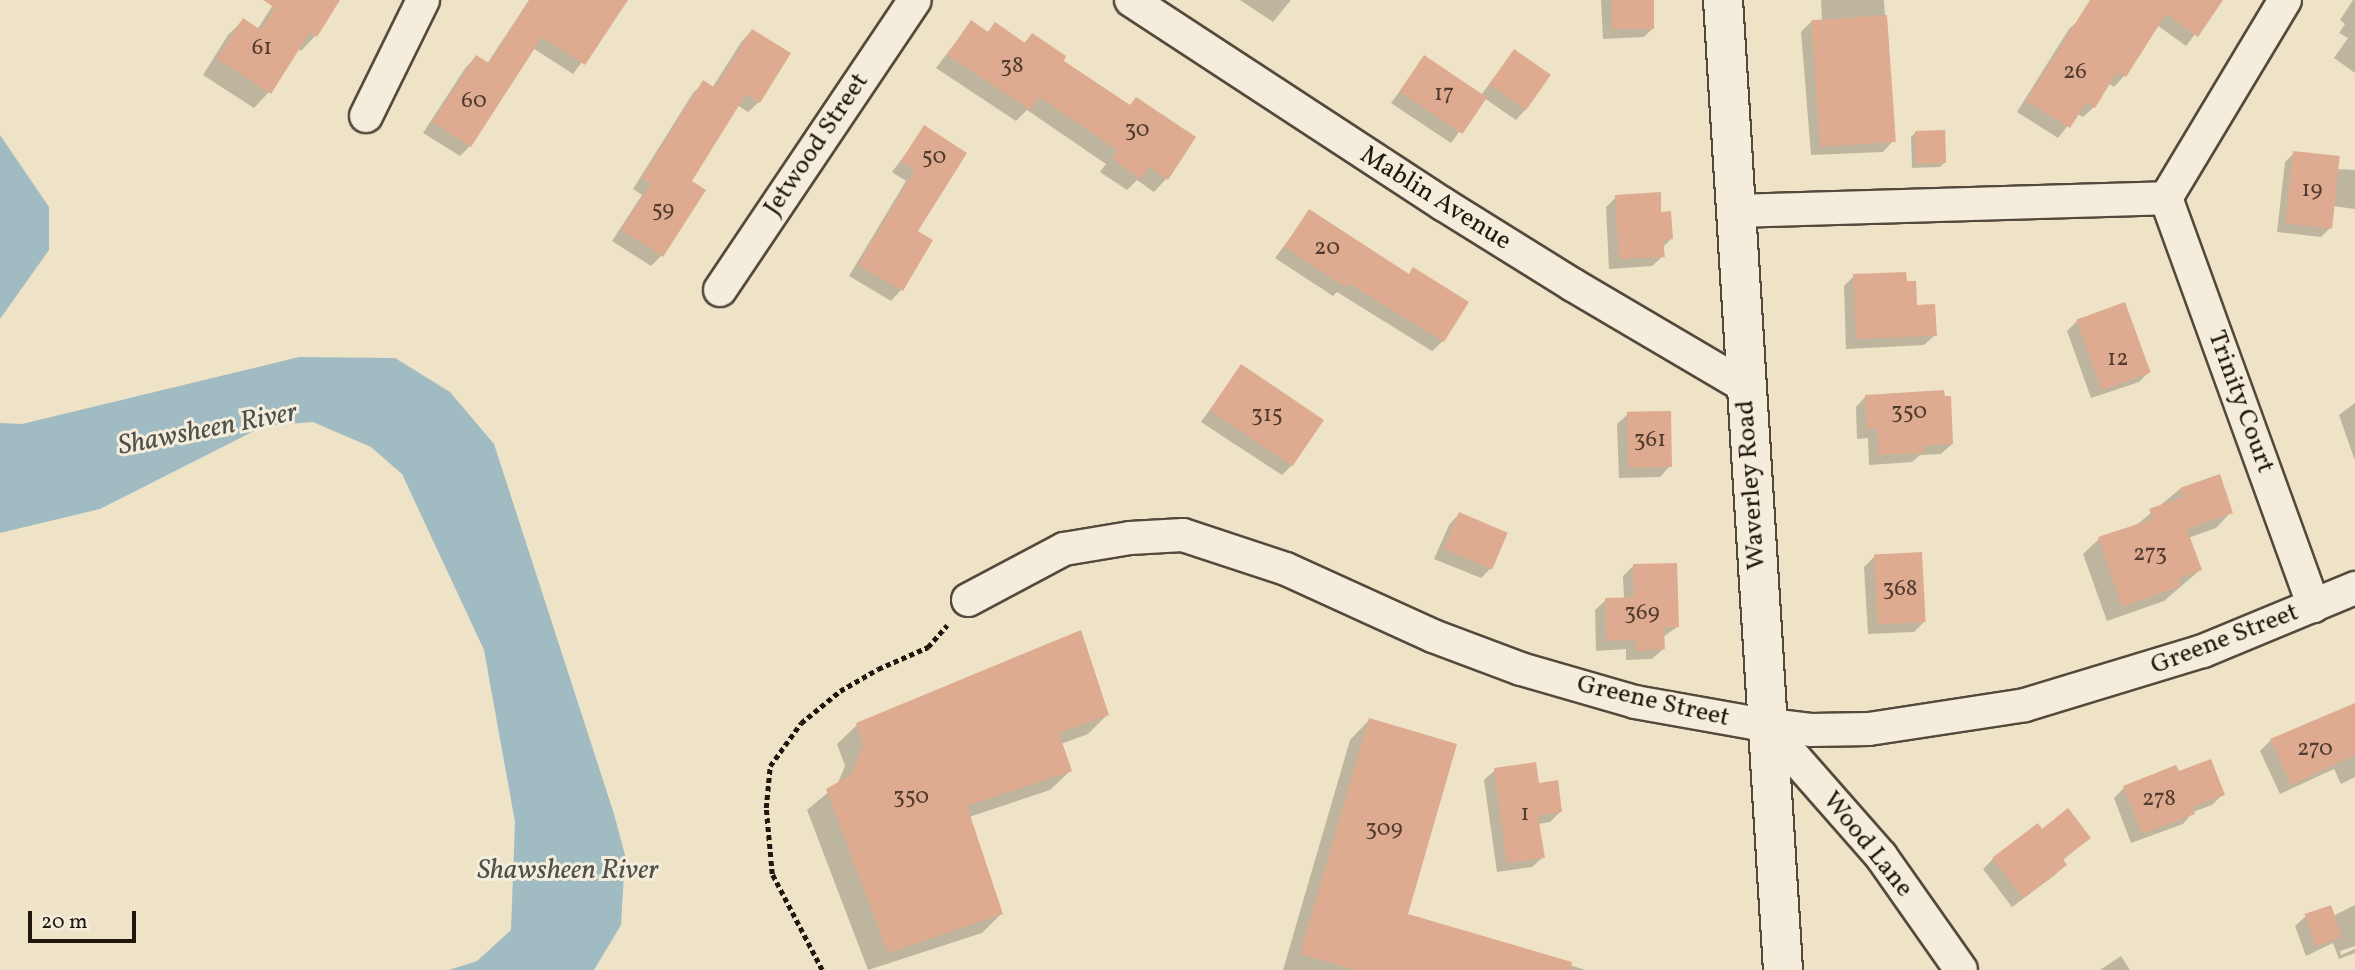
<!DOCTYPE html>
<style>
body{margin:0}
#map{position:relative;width:2355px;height:970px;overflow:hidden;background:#eee3c7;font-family:Vollkorn,serif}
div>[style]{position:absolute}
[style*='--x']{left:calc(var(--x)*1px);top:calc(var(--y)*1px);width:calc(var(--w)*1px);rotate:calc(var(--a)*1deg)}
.water>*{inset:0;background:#a0bbc1}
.shadow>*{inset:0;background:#0003}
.building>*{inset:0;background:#deab90;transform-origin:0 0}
.path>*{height:4.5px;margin-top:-2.25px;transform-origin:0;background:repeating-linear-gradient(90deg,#20160e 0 5px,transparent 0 8.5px)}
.roads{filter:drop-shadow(2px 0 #54493c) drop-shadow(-2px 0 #54493c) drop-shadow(0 2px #54493c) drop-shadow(0 -2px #54493c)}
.street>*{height:32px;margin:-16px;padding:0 16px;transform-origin:16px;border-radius:16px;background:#f4eddb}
.secondary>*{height:38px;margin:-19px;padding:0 19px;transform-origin:19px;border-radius:19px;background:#f4eddb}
span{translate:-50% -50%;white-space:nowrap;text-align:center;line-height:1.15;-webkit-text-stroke:6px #f4eddb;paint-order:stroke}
.number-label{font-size:23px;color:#503b2e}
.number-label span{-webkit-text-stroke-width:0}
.street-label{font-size:26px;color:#20160e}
.water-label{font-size:28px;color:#4d504d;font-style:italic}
.scale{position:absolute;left:28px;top:911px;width:108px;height:32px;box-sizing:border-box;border:4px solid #20160e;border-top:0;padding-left:9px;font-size:21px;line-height:24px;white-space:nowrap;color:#20160e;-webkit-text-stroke:5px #f4eddb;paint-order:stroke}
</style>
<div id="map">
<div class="water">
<i style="clip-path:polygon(0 135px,49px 207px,49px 250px,0 319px)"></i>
<i style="clip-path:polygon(299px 357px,395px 358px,450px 392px,494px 444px,614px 814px,625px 855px,621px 925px,594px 970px,449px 970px,477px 961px,511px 930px,515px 822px,484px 650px,402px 474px,371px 447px,313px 422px,264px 426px,100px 509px,0 533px,0 423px,22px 424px)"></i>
</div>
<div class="shadow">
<i style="clip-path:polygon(276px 0,338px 0,316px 35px,301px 51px,297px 48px,269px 92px,254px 108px,203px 75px,228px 35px,243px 20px,257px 30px)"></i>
<i style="clip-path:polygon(529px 0,628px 0,573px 74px,533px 48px,470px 146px,460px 156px,423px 133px,466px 67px,476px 57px,487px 64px)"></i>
<i style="clip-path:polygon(1240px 0,1291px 0,1273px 22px)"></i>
<i style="clip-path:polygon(1601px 0,1652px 0,1654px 27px,1644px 37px,1603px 39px)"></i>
<i style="clip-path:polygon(1821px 0,1884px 0,1893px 141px,1883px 152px,1811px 155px,1801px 32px,1812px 21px,1822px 21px)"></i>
<i style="clip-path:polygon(2138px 0,2221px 0,2186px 46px,2157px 25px,2124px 76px,2114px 87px,2108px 83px,2094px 107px,2083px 117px,2077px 114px,2058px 138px,2017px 112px,2069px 29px,2080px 19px)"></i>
<i style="clip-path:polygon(2353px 0,2355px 0,2355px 73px,2334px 58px,2348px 38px,2339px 33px,2345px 24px,2340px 20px)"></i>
<i style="clip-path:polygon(971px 22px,987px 33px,995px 24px,1023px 44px,1032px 35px,1061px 61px,1129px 106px,1136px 99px,1166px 179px,1154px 192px,1137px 180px,1127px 190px,1100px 172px,1106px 164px,1027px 110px,1016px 121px,936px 68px)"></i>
<i style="clip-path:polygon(752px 31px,759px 102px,748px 112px,737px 105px,689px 181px,704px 191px,661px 256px,651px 266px,612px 241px,642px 195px,633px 189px,693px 93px,704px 83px,712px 88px,742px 41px)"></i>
<i style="clip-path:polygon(1514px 51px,1526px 109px,1516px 120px,1484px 98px,1451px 143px,1391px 103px,1425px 57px,1481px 95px)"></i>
<i style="clip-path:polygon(925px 128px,915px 231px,931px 240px,901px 290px,891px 301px,849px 276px,906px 181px,892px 172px)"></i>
<i style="clip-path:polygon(1916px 132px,1945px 162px,1940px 167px,1912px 168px,1911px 137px)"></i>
<i style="clip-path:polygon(2294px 153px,2337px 169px,2355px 170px,2355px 209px,2333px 206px,2330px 228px,2321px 237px,2277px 232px,2285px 162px)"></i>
<i style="clip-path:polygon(1616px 197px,1660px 214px,1671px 239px,1662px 248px,1663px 256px,1652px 266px,1609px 269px,1606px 207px)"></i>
<i style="clip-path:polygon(1310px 211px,1443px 341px,1432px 351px,1337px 292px,1333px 296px,1275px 258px)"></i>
<i style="clip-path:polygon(1854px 276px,1915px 306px,1935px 335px,1924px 345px,1846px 349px,1844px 286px)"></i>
<i style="clip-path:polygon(2077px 321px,2149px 372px,2139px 382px,2091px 398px,2067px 331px)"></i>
<i style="clip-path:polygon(1241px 366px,1292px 465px,1282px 475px,1201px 422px)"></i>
<i style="clip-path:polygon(1866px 396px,1952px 444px,1941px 454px,1920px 455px,1912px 462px,1869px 465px,1868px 438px,1857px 439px,1856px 407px)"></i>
<i style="clip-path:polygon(2355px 403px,2355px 461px,2339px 415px)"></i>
<i style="clip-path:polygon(1628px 414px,1670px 466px,1660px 477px,1619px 478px,1617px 424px)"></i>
<i style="clip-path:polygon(2180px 489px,2231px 512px,2216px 528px,2188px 538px,2200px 570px,2164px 601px,2107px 621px,2083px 554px,2099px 539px,2134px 527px)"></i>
<i style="clip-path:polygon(1459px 514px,1491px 568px,1481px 578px,1434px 559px,1449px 525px)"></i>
<i style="clip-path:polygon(1875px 556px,1924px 622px,1914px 632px,1868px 634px,1864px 567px)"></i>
<i style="clip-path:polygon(1633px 566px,1677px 627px,1663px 637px,1663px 649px,1652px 659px,1626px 660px,1626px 649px,1596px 651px,1595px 610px,1606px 600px,1624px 599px,1623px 576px)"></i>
<i style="clip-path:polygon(1107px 715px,1088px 734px,1061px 744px,1070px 771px,1050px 790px,969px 817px,1001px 914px,982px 933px,868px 970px,807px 810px,837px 785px,845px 766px,837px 744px,857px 725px)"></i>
<i style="clip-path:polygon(2355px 715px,2355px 777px,2341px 784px,2334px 769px,2280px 794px,2260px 751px,2271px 740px)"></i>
<i style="clip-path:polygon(1369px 720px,1405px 916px,1586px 970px,1283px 970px,1350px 740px)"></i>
<i style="clip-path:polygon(1495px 770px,1537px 785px,1561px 811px,1550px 822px,1538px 824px,1543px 857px,1532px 867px,1497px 872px,1484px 780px)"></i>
<i style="clip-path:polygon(2178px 773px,2223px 794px,2212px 805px,2193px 812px,2183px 824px,2131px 843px,2114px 798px,2124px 788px)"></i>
<i style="clip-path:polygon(2042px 831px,2089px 838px,2062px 861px,2065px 865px,2055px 875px,2012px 907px,1983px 869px,1993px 859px)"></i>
<i style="clip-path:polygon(2355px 905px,2355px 946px,2340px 951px,2341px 955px,2355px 949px,2355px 953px,2339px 959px,2333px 943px,2306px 956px,2295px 926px,2306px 916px,2330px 907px,2333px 916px)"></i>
<i style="clip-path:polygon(2121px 956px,2130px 970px,2100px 970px)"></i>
</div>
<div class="building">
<i style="clip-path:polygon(263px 0,340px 0,317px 37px,310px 32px,271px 94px,217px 59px,243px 18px,261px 30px,275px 8px)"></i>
<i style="clip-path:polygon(530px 0,628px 0,585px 65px,542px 37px,471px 147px,432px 122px,476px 55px,489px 63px)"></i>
<i style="left:1612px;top:0;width:42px;height:29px"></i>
<i style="clip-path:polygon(2090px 0,2223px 0,2198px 37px,2166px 14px,2126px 77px,2117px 72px,2095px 108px,2086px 103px,2070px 128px,2026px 101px)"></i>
<i style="left:1887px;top:15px;width:127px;height:76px;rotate:86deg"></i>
<i style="clip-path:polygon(971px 20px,988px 32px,995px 22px,1025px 43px,1032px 33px,1066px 56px,1064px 61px,1130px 105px,1136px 97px,1196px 137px,1168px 180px,1149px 167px,1141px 179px,1112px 159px,1117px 150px,1039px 97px,1030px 110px,947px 55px)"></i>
<i style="clip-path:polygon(752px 29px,791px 53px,760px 103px,746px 94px,692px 181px,706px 190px,663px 257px,621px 230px,651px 184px,642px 178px,703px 80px,715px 88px)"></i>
<i style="left:1514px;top:49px;width:45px;height:43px;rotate:35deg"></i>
<i style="left:1424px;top:55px;width:76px;height:44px;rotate:34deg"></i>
<i style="clip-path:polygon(924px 125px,967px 153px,918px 231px,933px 240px,903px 291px,858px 265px,915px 170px,901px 161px)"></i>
<i style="left:1945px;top:130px;width:33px;height:30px;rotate:88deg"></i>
<i style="left:2293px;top:151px;width:47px;height:73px;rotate:6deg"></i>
<i style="clip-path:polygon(1661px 192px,1661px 212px,1671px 211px,1673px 239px,1663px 240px,1665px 257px,1619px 259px,1615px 195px)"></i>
<i style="clip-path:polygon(1309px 209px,1409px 274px,1413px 267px,1469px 302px,1444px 342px,1348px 283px,1345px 287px,1284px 247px)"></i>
<i style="clip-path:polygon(1906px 272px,1907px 281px,1916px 281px,1917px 305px,1935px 304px,1937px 336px,1856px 339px,1853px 274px)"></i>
<i style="left:2125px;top:302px;width:75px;height:52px;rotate:70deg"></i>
<i style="left:1241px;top:364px;width:100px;height:56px;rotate:34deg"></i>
<i style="clip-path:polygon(1944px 390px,1945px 396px,1951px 396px,1953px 444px,1924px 446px,1924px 453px,1879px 455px,1877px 429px,1867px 429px,1865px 395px)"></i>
<i style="left:1671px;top:411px;width:56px;height:44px;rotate:89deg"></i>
<i style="clip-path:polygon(2220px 474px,2233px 513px,2187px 529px,2202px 570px,2178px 579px,2181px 586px,2122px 607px,2098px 537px,2153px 519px,2149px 509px,2183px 497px,2180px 488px)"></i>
<i style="left:1459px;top:512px;width:53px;height:40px;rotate:23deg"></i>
<i style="left:1922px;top:552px;width:70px;height:48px;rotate:87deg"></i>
<i style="clip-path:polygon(1677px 563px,1679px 627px,1664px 628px,1665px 649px,1636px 651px,1635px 640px,1606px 641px,1605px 598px,1634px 597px,1633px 564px)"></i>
<i style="clip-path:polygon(1081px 630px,1109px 715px,1059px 733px,1072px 771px,967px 806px,1003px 914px,888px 953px,826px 789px,851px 775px,863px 745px,856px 723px)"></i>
<i style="clip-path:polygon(2355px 703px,2355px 755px,2291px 785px,2270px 739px)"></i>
<i style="clip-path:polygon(1369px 718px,1457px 744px,1408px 914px,1572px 962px,1571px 970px,1356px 970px,1300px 954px)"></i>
<i style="clip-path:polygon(2211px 759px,2225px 795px,2193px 807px,2195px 814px,2142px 834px,2123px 786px,2176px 765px,2179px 771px)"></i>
<i style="clip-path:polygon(1536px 762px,1539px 783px,1558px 780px,1562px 812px,1538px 816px,1545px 858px,1507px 863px,1494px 768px)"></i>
<i style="clip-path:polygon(2068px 808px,2091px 838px,2063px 859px,2067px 865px,2023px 898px,1992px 858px,2038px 823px,2042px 829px)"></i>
<i style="left:2331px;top:905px;width:34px;height:28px;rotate:71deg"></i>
</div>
<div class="path">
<i style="--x:822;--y:970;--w:108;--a:-117.5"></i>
<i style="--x:772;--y:874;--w:66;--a:-95.2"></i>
<i style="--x:766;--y:808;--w:42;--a:-84.6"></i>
<i style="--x:770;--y:766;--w:53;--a:-54.2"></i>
<i style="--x:801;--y:723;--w:50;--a:-39.4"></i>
<i style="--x:840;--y:691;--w:44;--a:-30.1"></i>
<i style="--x:878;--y:669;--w:55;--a:-23.7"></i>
<i style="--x:928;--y:647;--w:29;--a:-49"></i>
</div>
<div class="roads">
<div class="street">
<i style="--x:1131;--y:0;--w:373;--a:33.2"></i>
<i style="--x:1443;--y:204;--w:153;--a:31.9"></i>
<i style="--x:1573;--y:285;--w:201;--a:30.5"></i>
<i style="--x:2285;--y:0;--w:231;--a:121"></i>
<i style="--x:2166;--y:198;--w:434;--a:70.1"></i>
<i style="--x:366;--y:116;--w:129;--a:-63.8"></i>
<i style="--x:1734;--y:211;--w:432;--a:-1.7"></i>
<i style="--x:720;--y:290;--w:349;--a:-56.1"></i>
<i style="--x:968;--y:600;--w:109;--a:-28"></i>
<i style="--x:1064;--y:549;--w:67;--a:-9.5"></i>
<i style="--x:1130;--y:538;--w:53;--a:-3.2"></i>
<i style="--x:1183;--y:535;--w:108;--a:18.3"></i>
<i style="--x:1286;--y:569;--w:162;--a:24.5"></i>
<i style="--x:1433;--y:636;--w:94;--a:20.6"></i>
<i style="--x:1521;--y:669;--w:119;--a:16.1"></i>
<i style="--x:1635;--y:702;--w:120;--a:10.1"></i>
<i style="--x:1753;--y:723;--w:58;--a:6.9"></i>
<i style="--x:1811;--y:730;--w:58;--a:-1"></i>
<i style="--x:1869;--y:729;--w:158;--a:-8.7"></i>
<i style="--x:2025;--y:705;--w:186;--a:-16.9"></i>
<i style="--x:2203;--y:651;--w:165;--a:-22.5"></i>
<i style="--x:1766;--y:725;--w:174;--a:48.7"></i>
<i style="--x:1881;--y:856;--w:139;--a:54.9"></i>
</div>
<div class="secondary">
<i style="--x:1723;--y:0;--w:972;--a:86.46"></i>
</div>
</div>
<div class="number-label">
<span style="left:262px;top:48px">61</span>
<span style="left:1012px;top:66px">38</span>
<span style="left:2075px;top:72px">26</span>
<span style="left:1444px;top:94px">17</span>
<span style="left:474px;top:101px">60</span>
<span style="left:1137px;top:130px">30</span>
<span style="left:934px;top:157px">50</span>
<span style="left:2312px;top:190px">19</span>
<span style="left:663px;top:210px">59</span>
<span style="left:1327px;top:248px">20</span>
<span style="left:2118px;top:359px">12</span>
<span style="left:1909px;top:412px">350</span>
<span style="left:1267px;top:415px">315</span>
<span style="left:1650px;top:440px">361</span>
<span style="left:2150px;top:554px">273</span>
<span style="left:1900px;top:589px">368</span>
<span style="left:1642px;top:613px">369</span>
<span style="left:2315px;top:749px">270</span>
<span style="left:911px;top:797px">350</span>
<span style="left:2159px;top:799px">278</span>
<span style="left:1525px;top:814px">1</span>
<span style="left:1384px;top:829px">309</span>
</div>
<div class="street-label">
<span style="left:817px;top:145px;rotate:-56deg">Jetwood Street</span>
<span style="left:1435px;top:199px;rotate:32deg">Mablin Avenue</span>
<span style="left:2240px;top:402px;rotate:70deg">Trinity Court</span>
<span style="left:1752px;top:485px;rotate:-94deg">Waverley Road</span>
<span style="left:2225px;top:640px;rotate:-21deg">Greene Street</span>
<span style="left:1653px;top:702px;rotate:13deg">Greene Street</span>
<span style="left:1867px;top:845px;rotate:51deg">Wood Lane</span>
</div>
<div class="water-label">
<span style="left:208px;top:430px;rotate:-11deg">Shawsheen River</span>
<span style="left:568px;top:871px">Shawsheen River</span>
</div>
<div class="scale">20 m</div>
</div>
